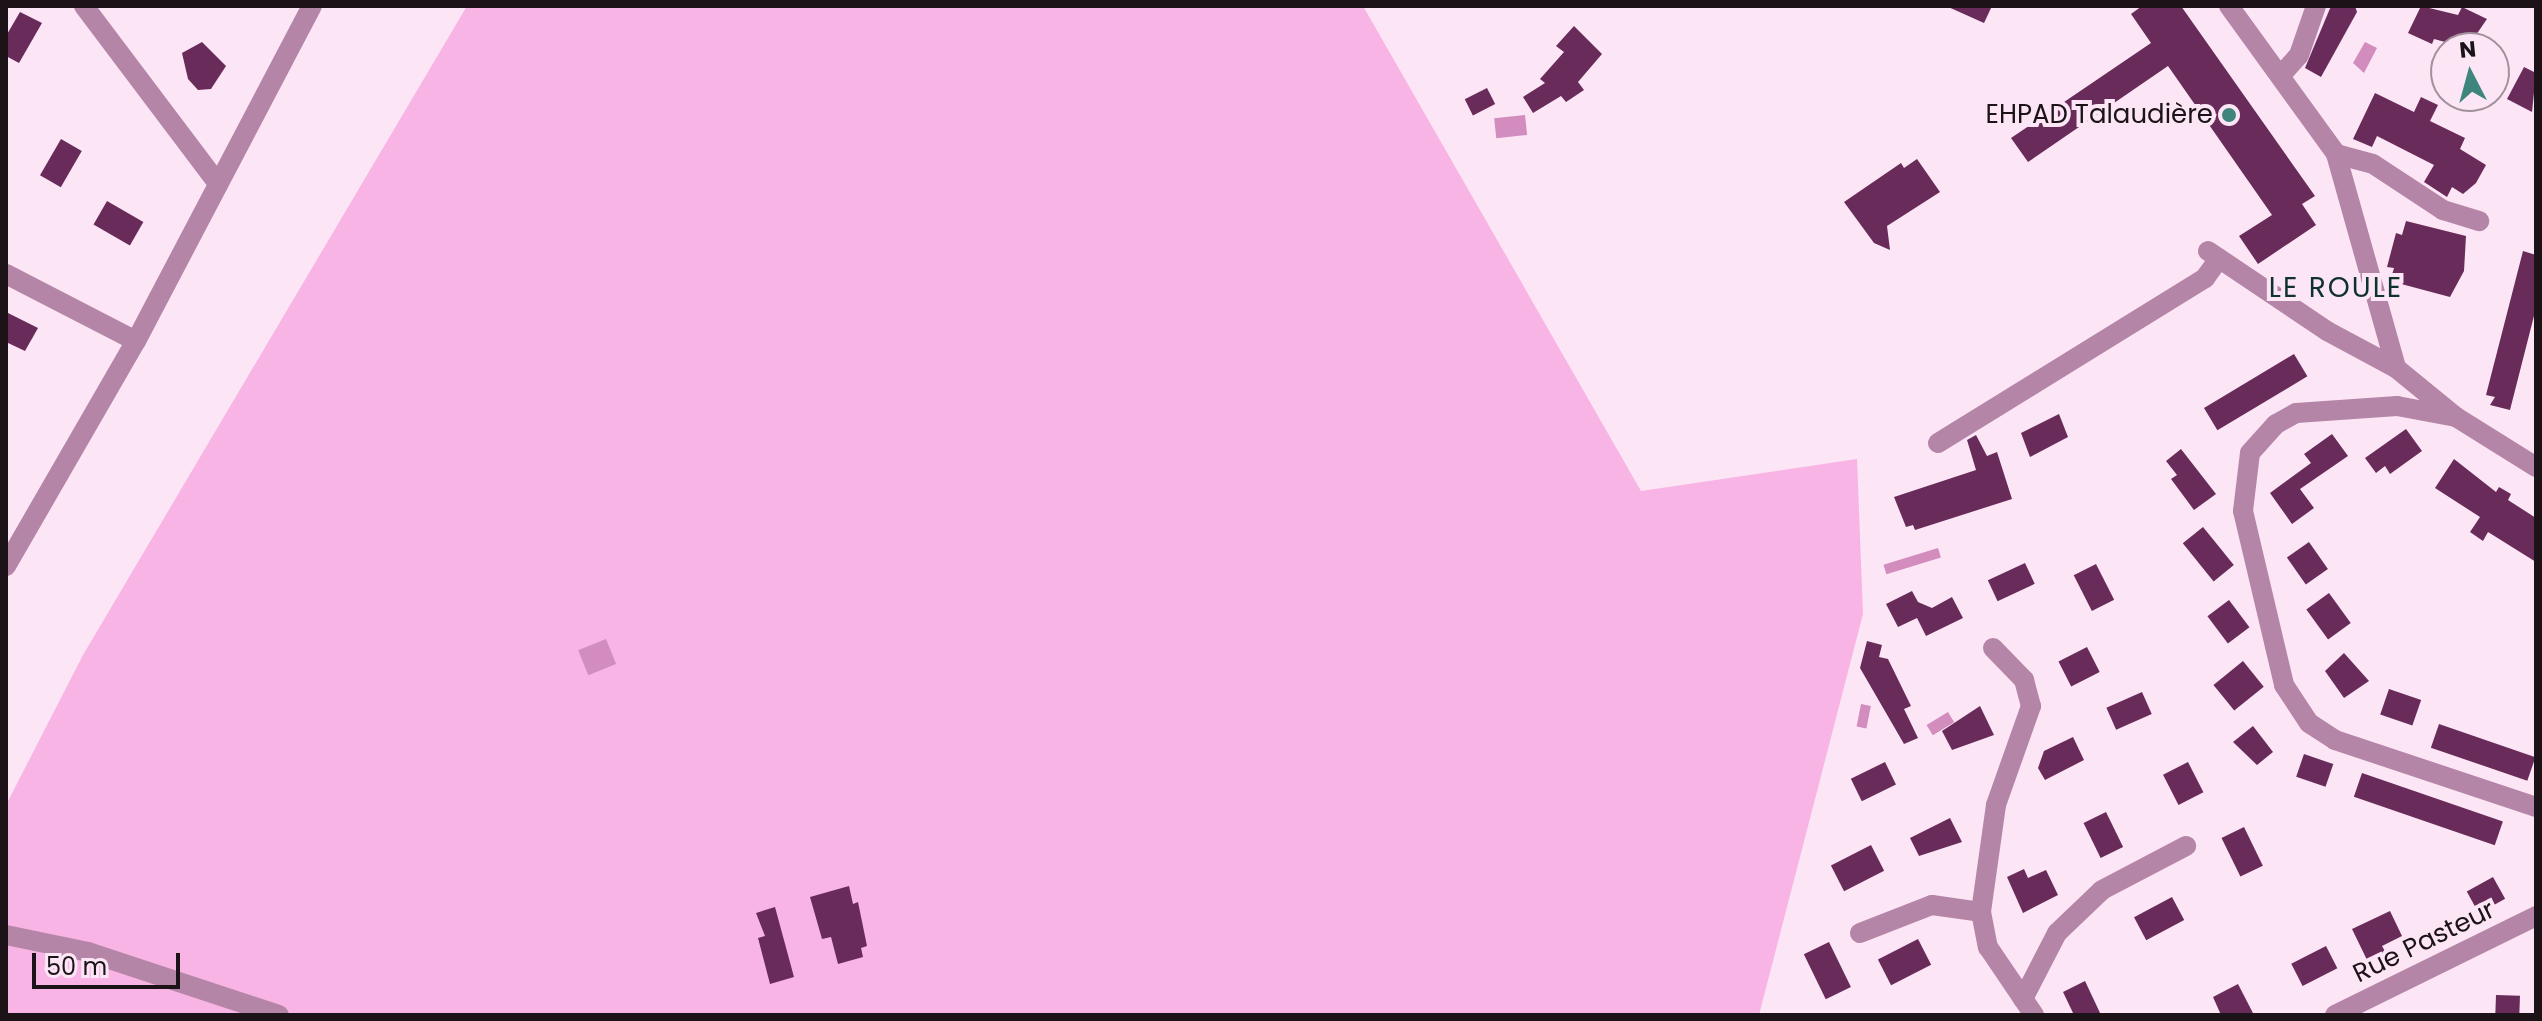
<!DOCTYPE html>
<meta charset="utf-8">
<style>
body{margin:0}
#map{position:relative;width:2542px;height:1021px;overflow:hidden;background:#fce5f5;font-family:Poppins,sans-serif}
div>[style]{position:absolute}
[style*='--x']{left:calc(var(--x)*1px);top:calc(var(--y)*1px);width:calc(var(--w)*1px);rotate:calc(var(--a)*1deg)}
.green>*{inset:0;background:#f8b4e4}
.water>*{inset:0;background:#d28cbe;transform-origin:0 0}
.building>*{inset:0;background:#692c5a;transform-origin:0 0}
.minor>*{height:20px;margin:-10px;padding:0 10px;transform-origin:10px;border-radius:10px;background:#b585a7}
.tertiary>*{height:20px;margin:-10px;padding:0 10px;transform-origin:10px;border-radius:10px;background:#b585a7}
.dots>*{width:22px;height:22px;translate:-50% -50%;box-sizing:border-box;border:4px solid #fce5f5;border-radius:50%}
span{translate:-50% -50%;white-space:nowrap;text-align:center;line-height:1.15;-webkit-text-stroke:8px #fce5f5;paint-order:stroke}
.poi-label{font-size:26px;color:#1c1319}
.right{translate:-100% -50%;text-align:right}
.street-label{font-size:26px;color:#1c1319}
.neighbourhood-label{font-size:28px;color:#10322f;letter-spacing:2px}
.frame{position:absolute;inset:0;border:8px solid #1c1319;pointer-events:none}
.north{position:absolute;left:2430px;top:32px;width:80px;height:80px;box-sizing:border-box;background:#fce5f5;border:2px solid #a2919d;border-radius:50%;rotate:354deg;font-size:22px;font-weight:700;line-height:32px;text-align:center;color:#1c1319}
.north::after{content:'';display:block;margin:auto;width:28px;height:36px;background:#3e857e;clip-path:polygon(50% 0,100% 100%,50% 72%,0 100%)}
.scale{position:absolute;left:32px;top:953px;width:148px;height:36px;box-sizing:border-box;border:4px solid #1c1319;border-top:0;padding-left:10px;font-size:24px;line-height:28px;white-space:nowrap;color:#1c1319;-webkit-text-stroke:6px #fce5f5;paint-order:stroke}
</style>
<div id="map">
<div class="green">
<i style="clip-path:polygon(467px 6px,1363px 6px,1641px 491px,1857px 459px,1863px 614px,1759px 1015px,6px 1015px,6px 805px,83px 655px)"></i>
</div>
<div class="water">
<i style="clip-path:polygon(2365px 42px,2377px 48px,2364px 73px,2353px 63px)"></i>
<i style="left:1525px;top:115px;width:20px;height:31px;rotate:84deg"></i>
<i style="left:1938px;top:548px;width:10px;height:57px;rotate:73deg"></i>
<i style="left:606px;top:639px;width:27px;height:30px;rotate:68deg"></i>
<i style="left:1861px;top:704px;width:10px;height:23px;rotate:11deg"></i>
<i style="left:1948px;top:712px;width:12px;height:25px;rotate:59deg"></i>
</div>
<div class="building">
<i style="clip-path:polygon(1946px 6px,1992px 6px,1984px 23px)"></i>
<i style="clip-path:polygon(2142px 6px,2181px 6px,2315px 196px,2302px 204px,2316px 225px,2258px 264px,2239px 236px,2272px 215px,2168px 66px,2028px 162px,2011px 138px,2151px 43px,2131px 14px)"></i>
<i style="clip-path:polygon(2331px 6px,2355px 6px,2357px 12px,2321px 77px,2305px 68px)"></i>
<i style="clip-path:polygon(2421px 6px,2458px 15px,2462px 7px,2487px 19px,2467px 48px,2434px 39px,2432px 44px,2408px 33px)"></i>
<i style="clip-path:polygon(20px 12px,42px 23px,19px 63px,6px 56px,6px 36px)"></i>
<i style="clip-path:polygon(1574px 26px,1602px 54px,1578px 82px,1584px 90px,1566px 102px,1561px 96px,1533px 113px,1523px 97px,1545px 83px,1540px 79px,1564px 52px,1556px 46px)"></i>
<i style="clip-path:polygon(202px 42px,226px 66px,211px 89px,198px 90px,188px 79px,182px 53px)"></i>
<i style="clip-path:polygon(2524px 67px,2536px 73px,2532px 112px,2507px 99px)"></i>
<i style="left:1487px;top:88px;width:18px;height:25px;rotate:63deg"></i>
<i style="clip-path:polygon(2375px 93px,2414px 112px,2421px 97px,2438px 105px,2430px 121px,2465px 138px,2460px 149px,2486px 165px,2476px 183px,2463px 194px,2452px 187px,2447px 197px,2424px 182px,2434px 165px,2377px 136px,2372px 147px,2353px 139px)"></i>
<i style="left:61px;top:139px;width:24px;height:42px;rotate:30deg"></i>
<i style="clip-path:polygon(1917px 159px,1940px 192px,1887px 226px,1890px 250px,1874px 243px,1844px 202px,1901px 163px,1904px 168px)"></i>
<i style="left:107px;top:201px;width:42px;height:27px;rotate:30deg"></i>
<i style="clip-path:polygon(2406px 221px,2466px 236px,2464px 271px,2450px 297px,2390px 281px,2394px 268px,2387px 267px,2396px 233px,2402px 235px)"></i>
<i style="clip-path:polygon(2523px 251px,2536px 255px,2536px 308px,2510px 410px,2490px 405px,2495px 397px,2486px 395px)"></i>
<i style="clip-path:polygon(6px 312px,38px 328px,25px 351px,6px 342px)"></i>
<i style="left:2294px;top:354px;width:26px;height:105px;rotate:59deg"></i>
<i style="clip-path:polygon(2059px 414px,2068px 437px,2030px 457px,2021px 433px)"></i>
<i style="clip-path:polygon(2406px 429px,2422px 451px,2390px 474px,2385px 466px,2376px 473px,2365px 458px)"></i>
<i style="clip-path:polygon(2332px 434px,2348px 456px,2300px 489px,2314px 508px,2292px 524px,2270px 493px,2311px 463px,2304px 454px)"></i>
<i style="clip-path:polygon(1976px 435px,1987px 456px,1997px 452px,2012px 499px,1915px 530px,1913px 525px,1906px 527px,1894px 497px,1976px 470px,1967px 440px)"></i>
<i style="clip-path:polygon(2181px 449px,2216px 494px,2194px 510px,2171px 479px,2177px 475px,2166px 461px)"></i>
<i style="clip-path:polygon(2454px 459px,2496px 492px,2499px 487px,2511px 494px,2508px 500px,2536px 518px,2536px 562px,2488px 532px,2483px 541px,2470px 532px,2480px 517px,2435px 488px)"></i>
<i style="left:2203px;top:527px;width:49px;height:26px;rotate:51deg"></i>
<i style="left:2309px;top:542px;width:33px;height:27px;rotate:55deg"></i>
<i style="left:2025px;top:563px;width:23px;height:41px;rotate:65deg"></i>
<i style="left:2096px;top:564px;width:40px;height:25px;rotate:63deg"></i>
<i style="clip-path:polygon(1912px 591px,1918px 602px,1932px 608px,1952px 597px,1963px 618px,1926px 636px,1917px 618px,1898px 627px,1886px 604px)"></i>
<i style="left:2329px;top:593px;width:37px;height:28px;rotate:54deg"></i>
<i style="left:2229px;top:600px;width:34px;height:27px;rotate:53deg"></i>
<i style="clip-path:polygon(1867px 641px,1882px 645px,1879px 657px,1888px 659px,1911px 706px,1904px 709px,1918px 738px,1904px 744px,1860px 668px)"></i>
<i style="left:2087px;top:647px;width:28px;height:32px;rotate:63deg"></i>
<i style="clip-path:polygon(2344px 653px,2369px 681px,2344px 698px,2325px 671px)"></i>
<i style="left:2243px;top:661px;width:33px;height:38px;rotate:51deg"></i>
<i style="left:2389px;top:689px;width:34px;height:27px;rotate:19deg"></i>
<i style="left:2142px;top:692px;width:24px;height:39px;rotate:66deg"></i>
<i style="clip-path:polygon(1980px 706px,1994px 735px,1952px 750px,1942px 731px)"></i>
<i style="left:2439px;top:724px;width:102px;height:25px;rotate:19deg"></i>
<i style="clip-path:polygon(2253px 726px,2273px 752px,2257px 765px,2233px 742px)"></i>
<i style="clip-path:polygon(2073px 737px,2084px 760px,2045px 780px,2038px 768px,2044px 751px)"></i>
<i style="left:2304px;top:754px;width:31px;height:24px;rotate:19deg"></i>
<i style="left:1885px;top:762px;width:25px;height:38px;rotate:64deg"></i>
<i style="left:2188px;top:762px;width:34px;height:28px;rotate:63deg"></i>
<i style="left:2362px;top:773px;width:149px;height:25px;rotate:19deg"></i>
<i style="left:2106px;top:812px;width:39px;height:25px;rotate:64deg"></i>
<i style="clip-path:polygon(1950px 818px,1962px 842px,1919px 856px,1910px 838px)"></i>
<i style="left:2244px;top:827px;width:43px;height:25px;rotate:64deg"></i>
<i style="left:1871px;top:845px;width:29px;height:45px;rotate:63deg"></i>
<i style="clip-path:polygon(2024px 869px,2028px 878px,2046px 870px,2058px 895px,2023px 913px,2007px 877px)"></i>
<i style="left:2493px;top:877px;width:25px;height:30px;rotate:61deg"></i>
<i style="clip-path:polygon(849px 886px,853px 904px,858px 902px,867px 946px,861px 948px,863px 957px,838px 964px,831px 937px,822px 939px,810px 897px)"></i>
<i style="left:2172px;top:897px;width:26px;height:43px;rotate:62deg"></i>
<i style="clip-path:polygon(775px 907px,794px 977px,770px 984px,758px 938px,765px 936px,756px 913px)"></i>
<i style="clip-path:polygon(2390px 911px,2402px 936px,2382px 946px,2386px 953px,2368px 962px,2352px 929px)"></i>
<i style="left:1918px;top:939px;width:29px;height:45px;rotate:63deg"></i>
<i style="left:1829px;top:942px;width:50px;height:28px;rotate:64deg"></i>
<i style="left:2326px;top:946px;width:25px;height:39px;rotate:63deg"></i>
<i style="clip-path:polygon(2085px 981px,2101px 1015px,2074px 1015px,2063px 992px)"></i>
<i style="clip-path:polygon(2238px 984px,2254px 1015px,2221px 1015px,2213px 997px)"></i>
<i style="left:2496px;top:995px;width:24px;height:20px;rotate:2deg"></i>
</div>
<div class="minor">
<i style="--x:84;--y:6;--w:223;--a:53"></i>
<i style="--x:2229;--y:6;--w:183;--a:54.1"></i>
<i style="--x:2336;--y:154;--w:222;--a:74.3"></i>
<i style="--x:2396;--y:368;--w:77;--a:39.2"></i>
<i style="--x:2456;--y:417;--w:94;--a:32"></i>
<i style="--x:2282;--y:74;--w:25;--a:-48"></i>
<i style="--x:2299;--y:55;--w:52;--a:-70.9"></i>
<i style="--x:2336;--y:154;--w:38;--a:15"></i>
<i style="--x:2373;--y:164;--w:84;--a:33.3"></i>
<i style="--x:2443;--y:210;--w:38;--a:17"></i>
<i style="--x:2208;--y:251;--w:143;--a:33.9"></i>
<i style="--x:2327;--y:331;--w:78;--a:28.2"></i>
<i style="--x:6;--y:274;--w:146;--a:27.3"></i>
<i style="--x:2456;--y:417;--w:60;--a:-169.4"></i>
<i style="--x:2397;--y:406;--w:101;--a:176"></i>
<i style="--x:2296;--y:413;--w:23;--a:151"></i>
<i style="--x:2276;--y:424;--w:39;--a:132"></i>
<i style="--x:2250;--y:453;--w:58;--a:96.9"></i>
<i style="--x:2243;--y:511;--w:179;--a:76.7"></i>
<i style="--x:2284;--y:685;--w:45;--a:56.7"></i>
<i style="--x:2309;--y:723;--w:31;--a:33"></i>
<i style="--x:2335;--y:740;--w:212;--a:18.4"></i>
<i style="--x:1938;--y:443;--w:314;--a:-31.7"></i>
<i style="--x:2205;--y:278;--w:24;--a:-54"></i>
<i style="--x:6;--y:566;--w:260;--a:-60"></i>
<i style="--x:136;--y:341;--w:378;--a:-62.3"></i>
<i style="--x:1993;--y:648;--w:45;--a:45.9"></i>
<i style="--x:2024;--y:680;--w:27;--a:75"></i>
<i style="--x:2031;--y:706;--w:105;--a:109.5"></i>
<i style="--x:1996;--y:805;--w:108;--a:98"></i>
<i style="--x:1981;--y:912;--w:36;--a:79"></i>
<i style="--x:1988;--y:947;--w:82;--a:55.9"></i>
<i style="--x:1860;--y:933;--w:77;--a:-21.3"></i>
<i style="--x:1932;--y:905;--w:49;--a:8.1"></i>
<i style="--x:2023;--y:999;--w:74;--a:-62.7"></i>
<i style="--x:2057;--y:933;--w:62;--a:-43.7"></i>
<i style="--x:2102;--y:890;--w:95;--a:-27.6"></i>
<i style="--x:2335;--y:1015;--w:224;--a:-26.2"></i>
</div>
<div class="tertiary">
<i style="--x:6;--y:935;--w:84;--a:11.7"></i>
<i style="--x:88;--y:952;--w:201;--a:18.3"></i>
</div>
<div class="dots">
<i style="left:2229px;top:115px;background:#3e857e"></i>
</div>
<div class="poi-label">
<span class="right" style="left:2213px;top:115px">EHPAD Talaudière</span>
</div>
<div class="street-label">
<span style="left:2424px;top:942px;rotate:-26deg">Rue Pasteur</span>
</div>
<div class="neighbourhood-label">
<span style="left:2336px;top:288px">LE ROULE</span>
</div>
<div class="frame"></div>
<div class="north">N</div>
<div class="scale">50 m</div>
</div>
